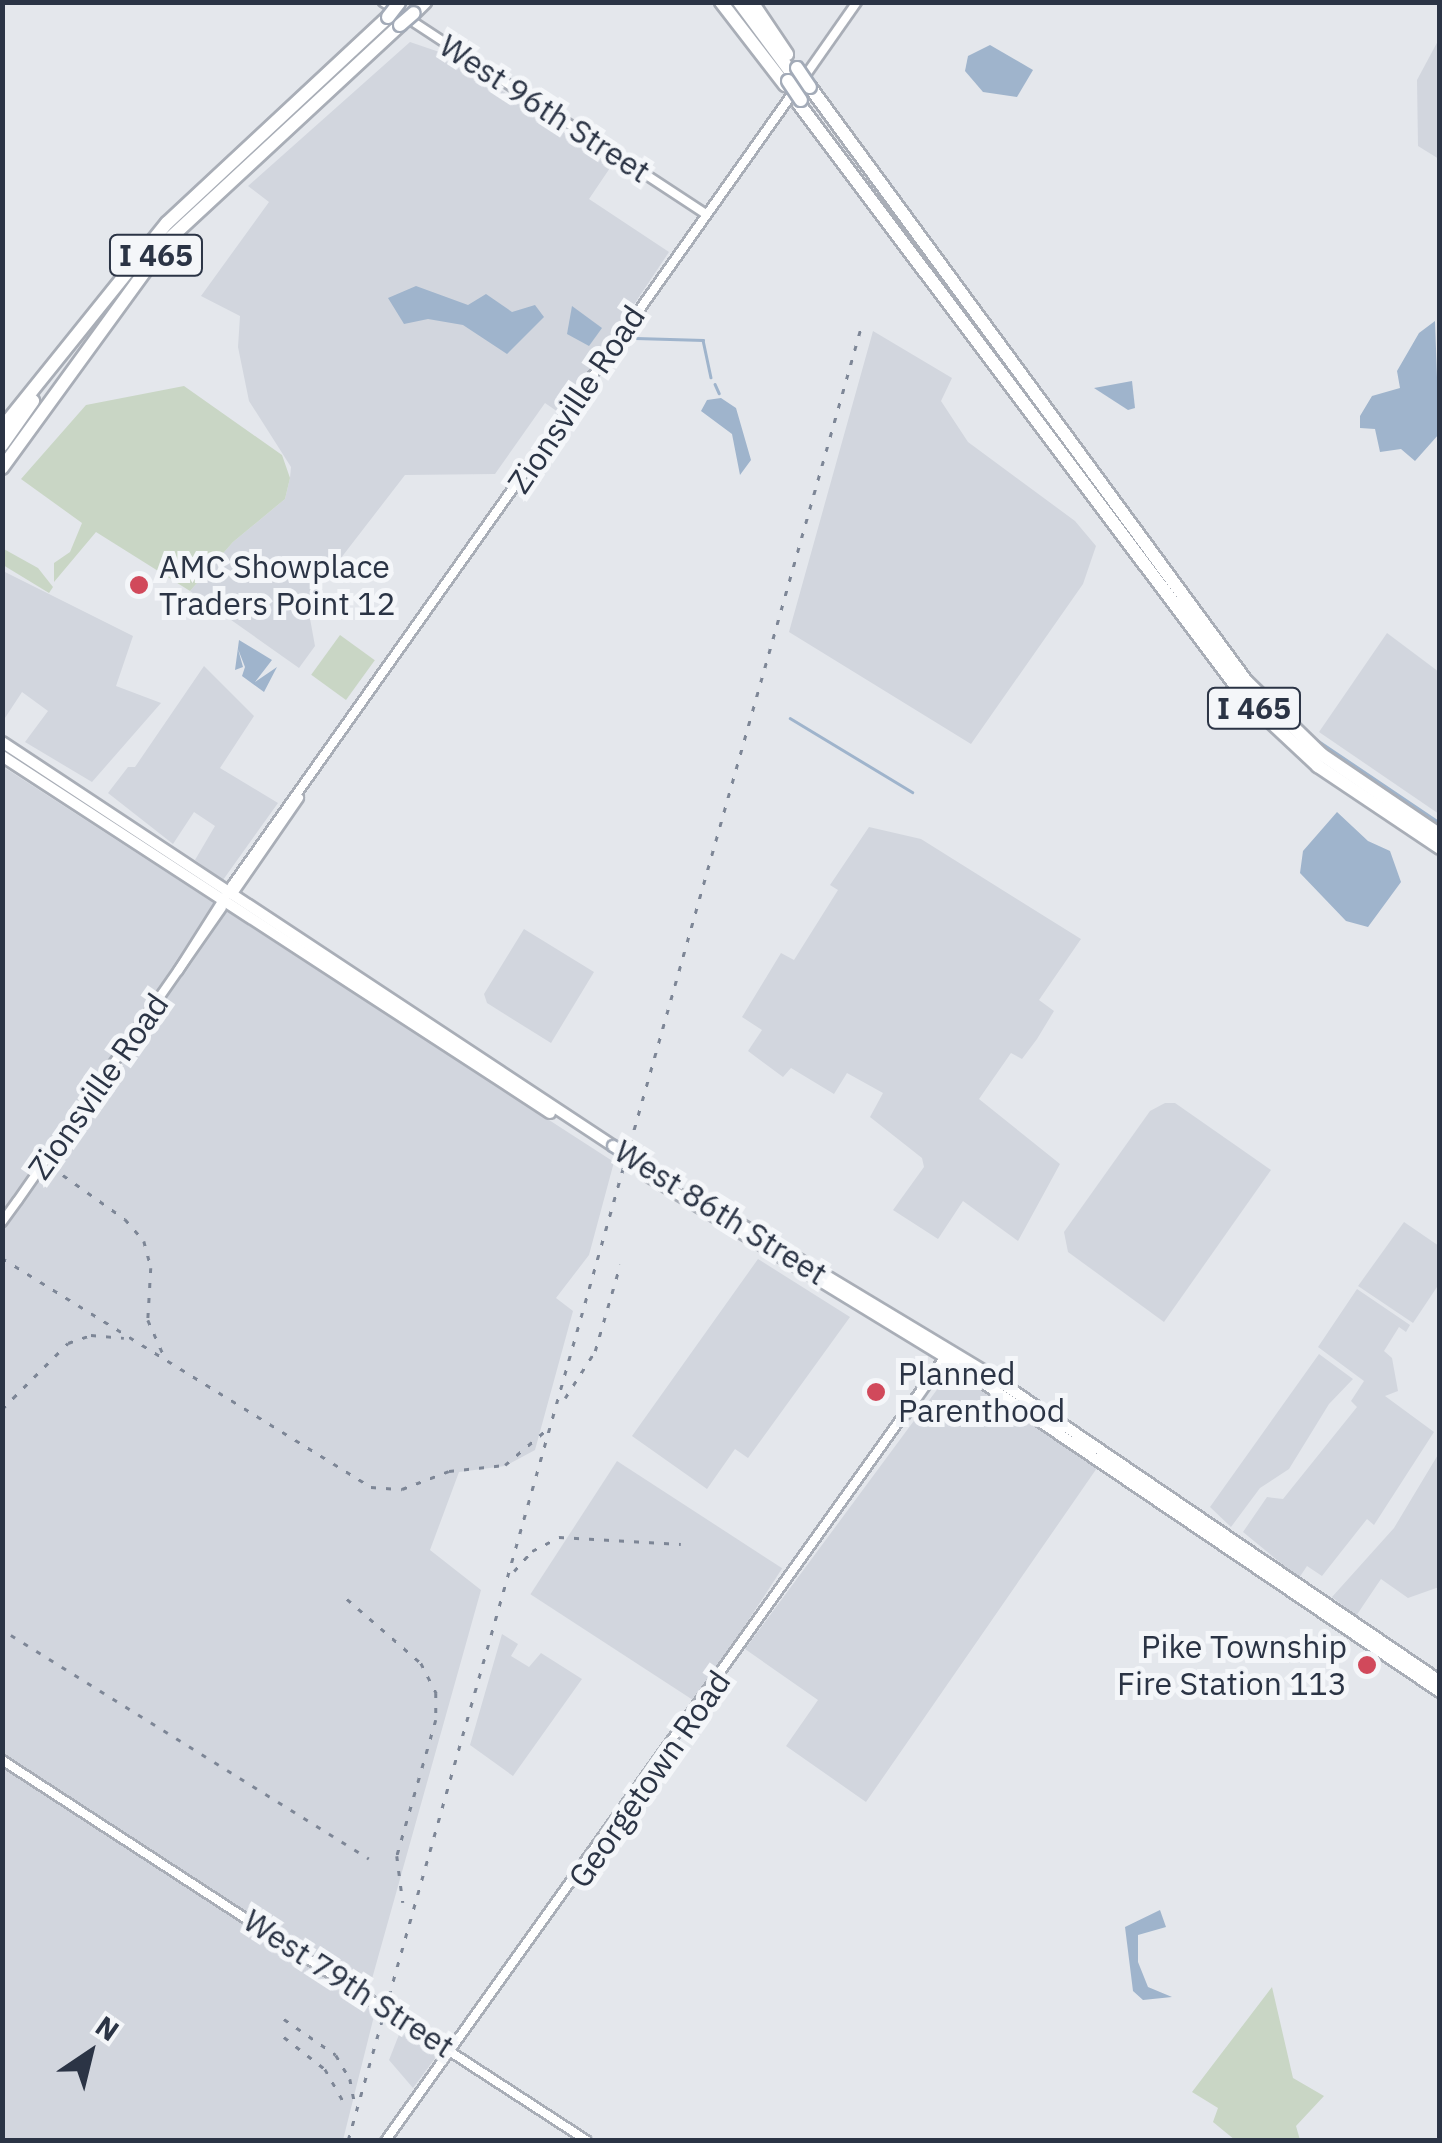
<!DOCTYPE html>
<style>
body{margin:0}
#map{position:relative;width:1442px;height:2143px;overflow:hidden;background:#e4e7ec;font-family:"IBM Plex Sans",sans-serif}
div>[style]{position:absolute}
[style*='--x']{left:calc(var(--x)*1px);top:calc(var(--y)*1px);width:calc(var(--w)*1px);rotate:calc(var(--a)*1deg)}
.built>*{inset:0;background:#d2d6de;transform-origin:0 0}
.green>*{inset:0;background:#c9d6c5;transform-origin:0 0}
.water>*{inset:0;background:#9fb4cc}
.stream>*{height:2.5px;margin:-1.25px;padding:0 1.25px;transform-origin:1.25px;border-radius:1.25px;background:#9fb4cc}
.roads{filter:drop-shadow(2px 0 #a9aeb7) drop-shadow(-2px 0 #a9aeb7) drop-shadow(0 2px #a9aeb7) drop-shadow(0 -2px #a9aeb7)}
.secondary>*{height:8px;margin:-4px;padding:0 4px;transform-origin:4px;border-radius:4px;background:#fff}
.primary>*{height:10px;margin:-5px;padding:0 5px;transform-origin:5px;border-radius:5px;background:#fff}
.highway>*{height:12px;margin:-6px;padding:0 6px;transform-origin:6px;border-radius:6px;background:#fff}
.rail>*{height:2.5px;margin-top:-1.25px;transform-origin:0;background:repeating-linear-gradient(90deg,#7d8696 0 5px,transparent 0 15px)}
.bridges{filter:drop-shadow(2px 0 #a3abb8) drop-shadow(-2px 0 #a3abb8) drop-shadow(0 2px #a3abb8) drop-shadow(0 -2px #a3abb8)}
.primary-bridge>*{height:10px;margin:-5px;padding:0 5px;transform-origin:5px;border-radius:5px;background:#fff}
.highway-bridge>*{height:12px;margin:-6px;padding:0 6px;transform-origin:6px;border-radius:6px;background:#fff}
.dots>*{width:28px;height:28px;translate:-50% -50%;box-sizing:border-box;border:5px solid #f4f6f9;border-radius:50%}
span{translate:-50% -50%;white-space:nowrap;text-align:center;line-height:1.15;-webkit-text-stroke:10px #f4f6f9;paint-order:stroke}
.shield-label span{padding:2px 8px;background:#f4f6f9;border:2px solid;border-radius:8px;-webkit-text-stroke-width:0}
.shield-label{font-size:30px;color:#2b3445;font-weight:700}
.street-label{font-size:32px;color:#2b3445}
.poi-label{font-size:32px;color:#2b3445}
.left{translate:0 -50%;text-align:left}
.right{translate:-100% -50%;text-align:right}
.frame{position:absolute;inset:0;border:5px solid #2b3445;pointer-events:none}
.north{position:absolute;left:40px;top:2003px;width:100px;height:100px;-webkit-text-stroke:8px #f4f6f9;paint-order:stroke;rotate:35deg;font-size:28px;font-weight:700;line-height:40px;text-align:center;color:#2b3445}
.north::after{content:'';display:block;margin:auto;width:35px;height:45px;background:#2b3445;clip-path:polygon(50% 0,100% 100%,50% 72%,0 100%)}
</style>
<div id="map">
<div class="built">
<i style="clip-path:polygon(1439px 39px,1439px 159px,1418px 146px,1417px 80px)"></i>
<i style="clip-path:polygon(410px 42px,451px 56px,612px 165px,589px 199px,669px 252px,561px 414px,545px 403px,495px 474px,405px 475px,307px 602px,315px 646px,299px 668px,190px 591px,233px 542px,285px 499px,290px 478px,291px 467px,249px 401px,238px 347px,240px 316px,201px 296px,269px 202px,248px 186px)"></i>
<i style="clip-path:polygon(873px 331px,952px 378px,941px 401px,968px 442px,1075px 521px,1096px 546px,1083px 584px,971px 744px,789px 632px)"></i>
<i style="clip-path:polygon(3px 571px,133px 636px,116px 686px,161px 703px,92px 782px,25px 742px,48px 711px,22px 692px,3px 721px)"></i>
<i style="clip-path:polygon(1387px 633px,1439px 672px,1439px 814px,1319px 732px)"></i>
<i style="clip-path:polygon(204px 666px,254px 716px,220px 768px,278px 803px,223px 880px,195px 860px,215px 826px,194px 812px,173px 844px,108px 793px,128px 767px,135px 767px)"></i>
<i style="clip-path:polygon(2px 766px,614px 1162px,589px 1255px,556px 1298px,573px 1311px,535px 1450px,505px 1466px,459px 1472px,430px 1550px,481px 1590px,370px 1986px,376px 2008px,343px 2140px,3px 2140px)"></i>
<i style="clip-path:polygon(869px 827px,921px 839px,1081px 939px,1039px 1000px,1054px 1011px,1037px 1039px,1022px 1059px,1011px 1053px,979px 1099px,1060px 1164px,1018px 1241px,963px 1201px,938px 1239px,893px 1210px,924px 1167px,922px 1158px,870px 1117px,883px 1093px,847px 1073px,834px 1094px,791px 1068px,783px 1077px,748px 1051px,762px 1030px,742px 1017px,781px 953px,794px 960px,838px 890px,830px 885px)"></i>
<i style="clip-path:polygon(524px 929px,594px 972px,551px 1043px,487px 1003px,484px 994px)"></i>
<i style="clip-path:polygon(1165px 1103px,1175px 1103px,1271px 1170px,1164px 1322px,1068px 1252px,1064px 1232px,1150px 1111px)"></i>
<i style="clip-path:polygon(1404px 1222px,1439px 1246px,1439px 1284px,1413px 1323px,1358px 1286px)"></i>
<i style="clip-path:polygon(758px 1259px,850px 1317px,748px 1458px,735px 1449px,707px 1489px,632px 1436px)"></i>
<i style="clip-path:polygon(1357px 1289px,1410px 1325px,1406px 1332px,1399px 1327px,1384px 1351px,1392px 1358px,1398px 1391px,1385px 1396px,1434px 1432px,1374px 1525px,1367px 1519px,1322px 1576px,1307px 1566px,1299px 1578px,1243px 1532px,1267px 1497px,1283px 1499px,1357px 1407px,1351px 1401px,1364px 1381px,1318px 1347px)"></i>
<i style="clip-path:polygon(1319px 1354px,1353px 1379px,1329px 1404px,1289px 1469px,1260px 1488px,1231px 1527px,1210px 1507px)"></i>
<i style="clip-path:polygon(953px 1368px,1097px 1468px,866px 1802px,786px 1746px,818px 1700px,745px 1649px)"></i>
<i style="clip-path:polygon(1439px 1453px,1439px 1587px,1408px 1598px,1381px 1579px,1356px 1616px,1332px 1597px,1394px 1528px)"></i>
<i style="left:617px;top:1461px;width:197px;height:159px;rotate:33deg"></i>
<i style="clip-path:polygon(502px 1634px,518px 1644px,511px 1656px,529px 1667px,541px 1653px,582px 1679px,513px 1776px,470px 1745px)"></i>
<i style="clip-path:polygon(402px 2027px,439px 2053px,413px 2088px,389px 2060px)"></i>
</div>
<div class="green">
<i style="clip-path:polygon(184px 386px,282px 455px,290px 478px,285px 499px,233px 542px,190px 591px,96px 532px,54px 582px,54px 563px,70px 552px,82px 523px,21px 479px,86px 405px)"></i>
<i style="clip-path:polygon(2px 548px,38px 568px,53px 587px,49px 593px,3px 565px)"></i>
<i style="left:340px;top:635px;width:43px;height:49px;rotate:36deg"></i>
<i style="clip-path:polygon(1272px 1987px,1293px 2078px,1324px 2096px,1296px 2126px,1300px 2140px,1235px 2140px,1213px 2122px,1218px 2108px,1192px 2092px)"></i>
</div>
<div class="water">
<i style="clip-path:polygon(990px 45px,1033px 70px,1017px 97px,983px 92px,965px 71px,968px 56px)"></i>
<i style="clip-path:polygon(416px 286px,468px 305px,486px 294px,512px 312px,535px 305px,544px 317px,507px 354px,463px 325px,428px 319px,404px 324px,388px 298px)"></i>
<i style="clip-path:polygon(572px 306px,602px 328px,589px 346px,567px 334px)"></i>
<i style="clip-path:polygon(1435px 321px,1439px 434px,1415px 461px,1401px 449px,1380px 452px,1375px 429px,1360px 428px,1360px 416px,1372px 396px,1400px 388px,1397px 371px,1419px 333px)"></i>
<i style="clip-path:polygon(1132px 381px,1135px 408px,1128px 410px,1094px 388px)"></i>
<i style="clip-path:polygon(721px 398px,736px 408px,751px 460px,740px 475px,732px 434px,701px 411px,707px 400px)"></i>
<i style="clip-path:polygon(239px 640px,272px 660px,255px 682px,277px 667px,264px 692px,242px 676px,245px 667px,238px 649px,243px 667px,235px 670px)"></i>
<i style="clip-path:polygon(1337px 812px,1368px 841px,1390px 851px,1401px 882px,1368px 927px,1346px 921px,1300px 873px,1303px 851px)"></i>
<i style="clip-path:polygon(1160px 1910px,1166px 1927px,1138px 1935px,1138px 1962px,1148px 1987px,1172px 1997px,1143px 2000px,1133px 1991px,1125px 1927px)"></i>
</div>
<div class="stream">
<i style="--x:636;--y:338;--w:67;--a:1.7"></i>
<i style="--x:703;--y:340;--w:38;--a:78"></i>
<i style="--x:625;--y:340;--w:6;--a:-18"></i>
<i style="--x:715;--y:384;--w:10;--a:66"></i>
<i style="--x:790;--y:718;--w:143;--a:31.2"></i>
<i style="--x:1314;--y:738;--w:152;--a:34"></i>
</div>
<div class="roads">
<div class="secondary">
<i style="--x:383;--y:2;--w:386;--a:33.3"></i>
<i style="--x:803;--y:79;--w:94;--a:-55"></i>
<i style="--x:232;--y:895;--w:118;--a:-55.4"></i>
<i style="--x:178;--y:971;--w:103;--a:-57.7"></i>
<i style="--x:233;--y:884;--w:973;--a:-54.71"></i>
<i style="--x:18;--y:1200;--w:356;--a:-55.1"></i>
<i style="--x:2;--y:1222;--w:26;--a:-54"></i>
<i style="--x:906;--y:1414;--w:68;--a:-55.1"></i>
<i style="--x:2;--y:1760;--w:697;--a:33.05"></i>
<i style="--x:386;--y:2140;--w:962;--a:-54.48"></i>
</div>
<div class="primary">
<i style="--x:2;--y:742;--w:732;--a:33.47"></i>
<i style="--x:2;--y:756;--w:654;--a:33.08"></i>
<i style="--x:650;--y:1177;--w:346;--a:31.4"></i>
<i style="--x:945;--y:1357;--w:598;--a:34.09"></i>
<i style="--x:699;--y:1199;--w:336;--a:31.1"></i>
<i style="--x:987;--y:1373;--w:548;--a:34.21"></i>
</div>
<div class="highway">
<i style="--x:721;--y:2;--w:105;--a:52.4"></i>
<i style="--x:739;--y:2;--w:91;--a:53.5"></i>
<i style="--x:752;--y:2;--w:63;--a:56.1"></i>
<i style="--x:414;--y:13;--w:16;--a:-45"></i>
<i style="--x:810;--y:87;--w:737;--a:53.72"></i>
<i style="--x:1246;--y:681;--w:105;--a:44.2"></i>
<i style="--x:1321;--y:754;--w:144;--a:34.2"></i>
<i style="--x:799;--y:104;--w:743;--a:53.1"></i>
<i style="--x:1245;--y:698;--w:100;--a:43"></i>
<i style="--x:1318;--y:766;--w:147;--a:33.9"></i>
<i style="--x:2;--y:428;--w:263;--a:-51.2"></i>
<i style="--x:167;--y:223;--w:302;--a:-43"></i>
<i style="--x:2;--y:445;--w:54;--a:-54.8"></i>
<i style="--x:2;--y:468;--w:281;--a:-54"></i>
<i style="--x:167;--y:241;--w:318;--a:-42.8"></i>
</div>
</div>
<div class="rail">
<i style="--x:63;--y:1175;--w:76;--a:35.4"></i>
<i style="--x:125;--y:1219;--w:29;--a:49"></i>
<i style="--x:144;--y:1241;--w:28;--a:75"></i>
<i style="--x:151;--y:1268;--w:52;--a:93.3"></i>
<i style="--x:148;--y:1320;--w:36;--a:66"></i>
<i style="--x:2;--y:1258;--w:434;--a:31.8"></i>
<i style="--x:371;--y:1487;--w:31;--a:4"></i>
<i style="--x:402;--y:1489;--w:50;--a:-21"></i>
<i style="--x:449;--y:1471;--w:56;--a:-6.1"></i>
<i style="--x:505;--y:1465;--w:52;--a:-40.4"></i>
<i style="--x:565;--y:1398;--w:56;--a:-57.4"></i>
<i style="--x:595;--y:1351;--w:90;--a:-73.8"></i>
<i style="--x:2;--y:1409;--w:93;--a:-45"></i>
<i style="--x:68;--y:1343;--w:24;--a:-19"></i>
<i style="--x:91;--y:1335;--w:33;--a:5"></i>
<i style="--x:514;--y:1571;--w:27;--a:-48"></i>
<i style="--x:532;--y:1551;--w:30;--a:-27"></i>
<i style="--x:559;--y:1537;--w:122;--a:3.3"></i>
<i style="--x:347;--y:1599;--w:98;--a:40.9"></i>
<i style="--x:421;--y:1663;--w:34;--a:63"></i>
<i style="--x:436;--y:1693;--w:27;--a:90"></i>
<i style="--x:436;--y:1720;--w:141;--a:106"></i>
<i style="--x:397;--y:1856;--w:47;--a:82.7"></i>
<i style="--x:11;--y:1635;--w:422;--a:32"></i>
<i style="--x:284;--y:2019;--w:63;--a:34.7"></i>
<i style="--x:336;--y:2055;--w:28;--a:60"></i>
<i style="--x:350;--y:2079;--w:26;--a:79"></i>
<i style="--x:284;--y:2037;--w:52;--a:38"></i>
<i style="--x:325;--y:2069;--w:43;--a:60.4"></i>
<i style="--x:348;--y:2140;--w:1888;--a:-74.2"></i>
</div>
<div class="bridges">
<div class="primary-bridge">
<i style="--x:613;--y:1146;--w:46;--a:31.6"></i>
</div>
<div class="highway-bridge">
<i style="--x:388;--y:17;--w:18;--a:-52"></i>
<i style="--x:400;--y:25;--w:18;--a:-41"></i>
<i style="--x:797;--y:68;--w:23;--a:56"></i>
<i style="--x:788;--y:81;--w:23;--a:56"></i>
</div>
</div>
<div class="dots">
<i style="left:139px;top:585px;background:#d1495b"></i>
<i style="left:876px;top:1392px;background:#d1495b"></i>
<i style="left:1367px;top:1665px;background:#d1495b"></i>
</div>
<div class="shield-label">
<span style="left:156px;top:255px">I 465</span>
<span style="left:1254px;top:708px">I 465</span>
</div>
<div class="street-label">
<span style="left:545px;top:108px;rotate:33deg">West 96th Street</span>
<span style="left:576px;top:399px;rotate:-56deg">Zionsville Road</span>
<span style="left:98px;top:1086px;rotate:-55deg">Zionsville Road</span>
<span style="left:721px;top:1212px;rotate:32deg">West 86th Street</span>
<span style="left:649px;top:1779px;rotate:-55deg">Georgetown Road</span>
<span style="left:349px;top:1983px;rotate:33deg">West 79th Street</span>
</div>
<div class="poi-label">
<span class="left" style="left:159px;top:585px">AMC Showplace<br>Traders Point 12</span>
<span class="left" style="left:898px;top:1392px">Planned<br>Parenthood</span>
<span class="right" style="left:1347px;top:1665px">Pike Township<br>Fire Station 113</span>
</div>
<div class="frame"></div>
<div class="north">N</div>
</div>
